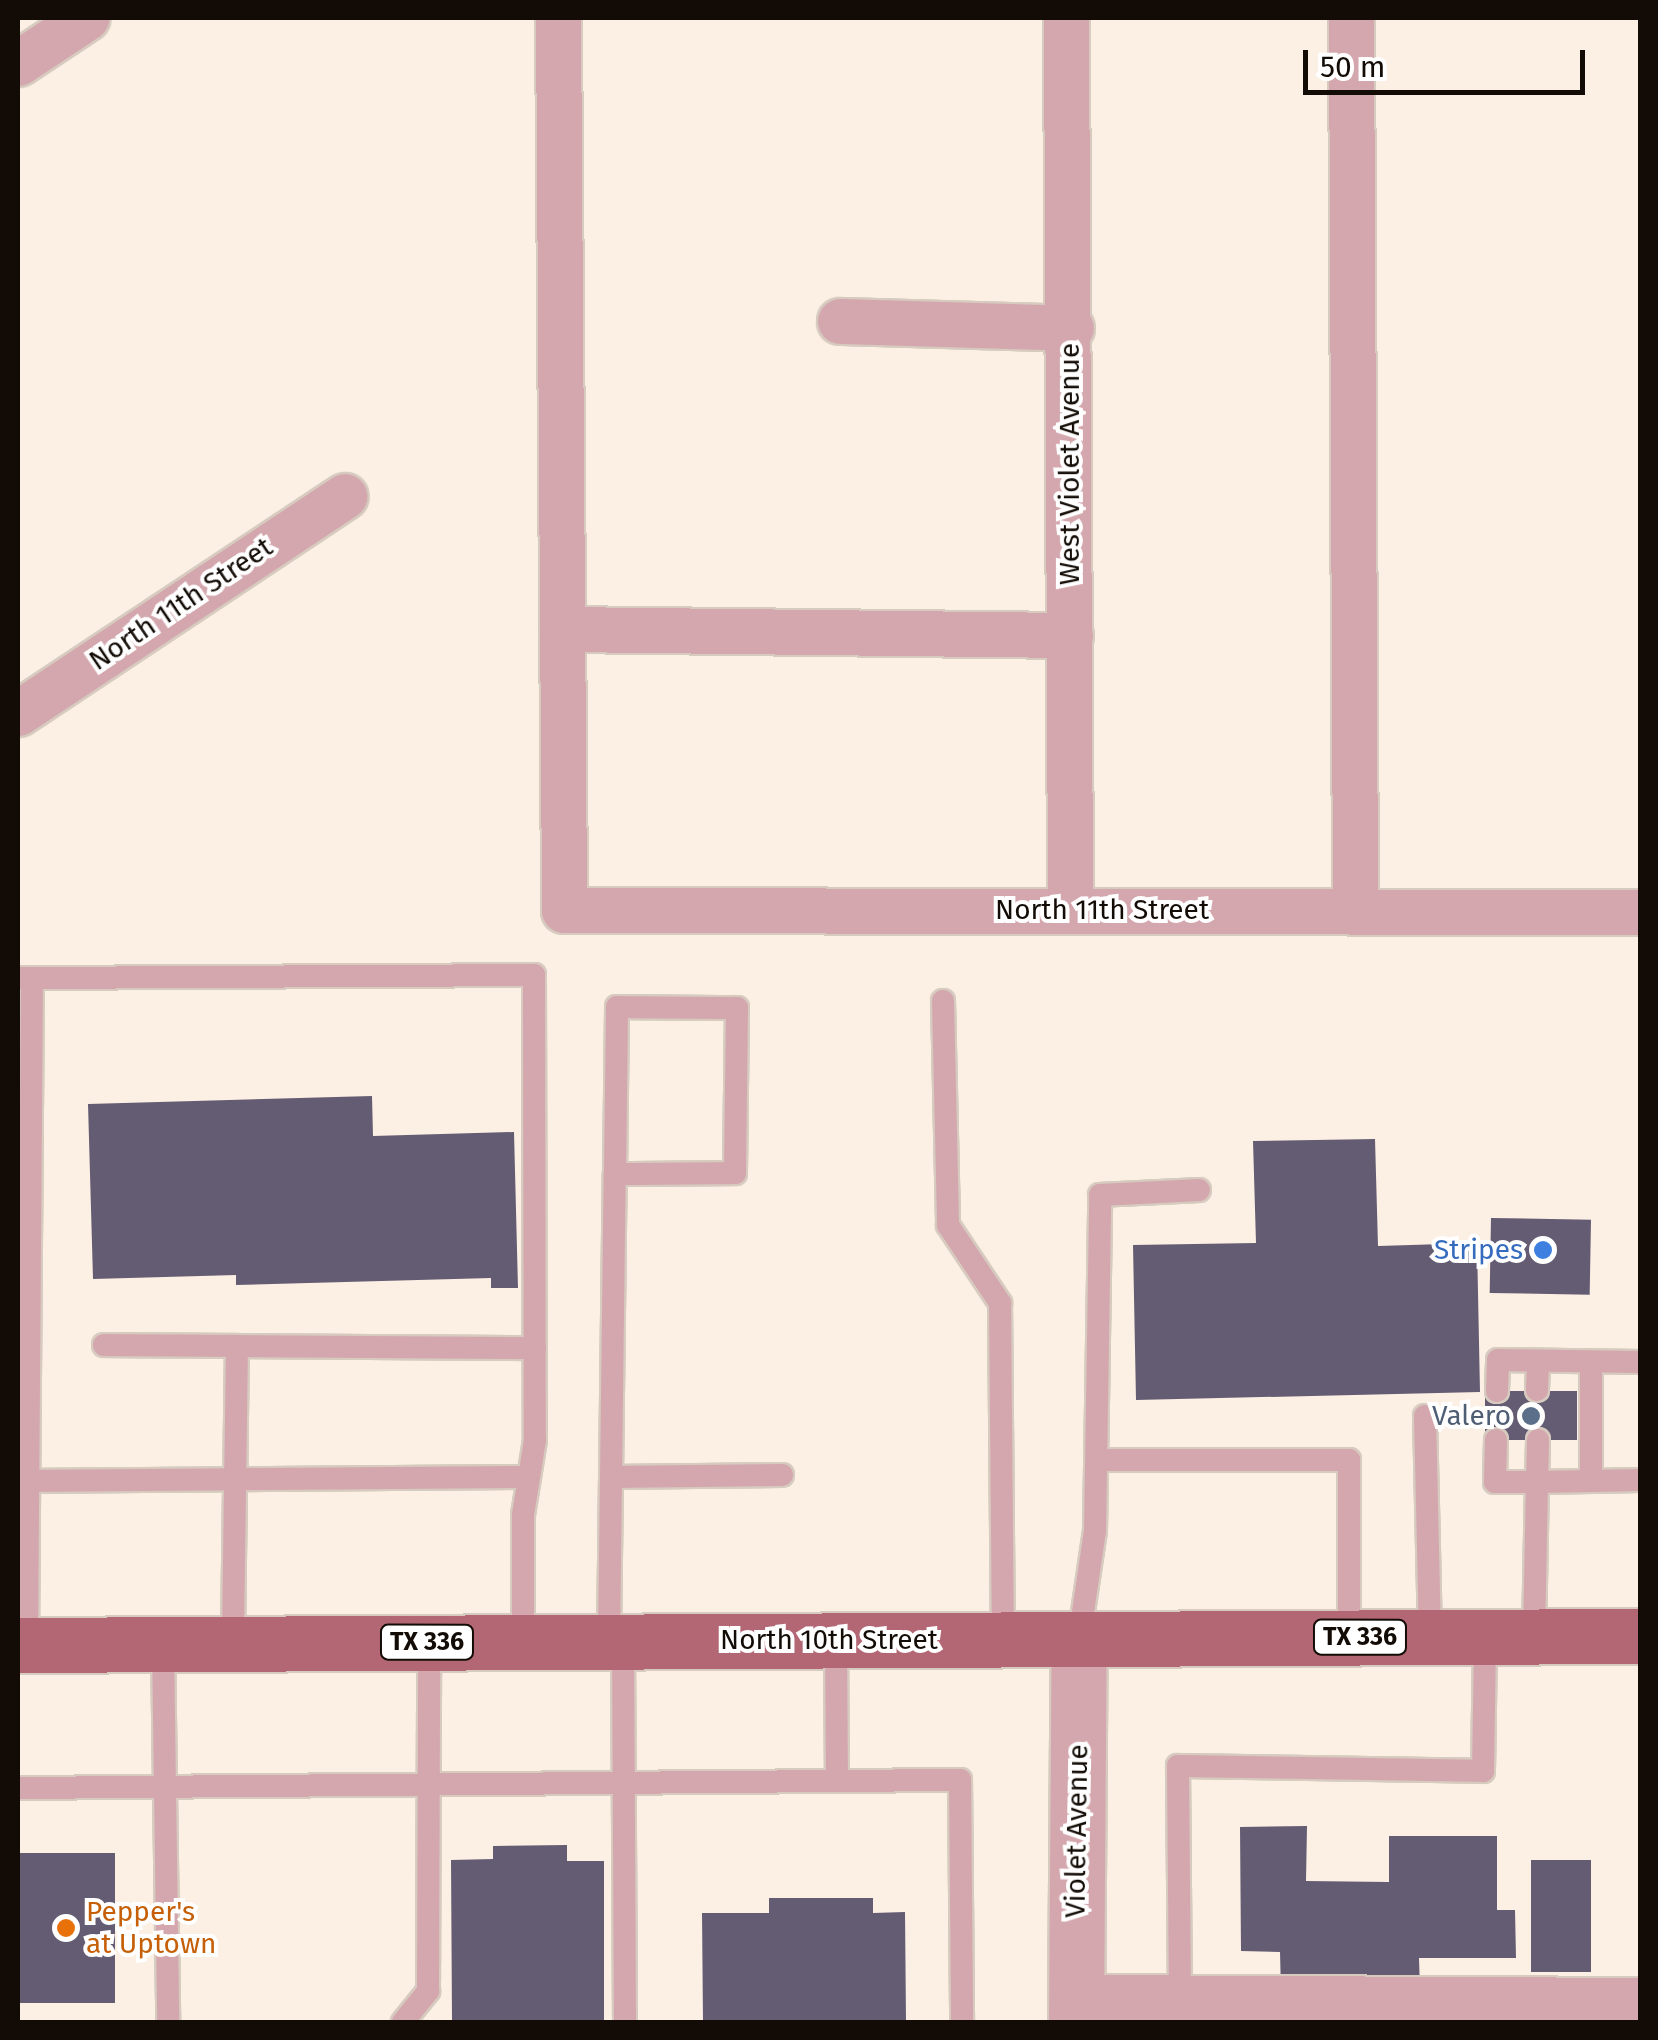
<!DOCTYPE html>
<style>
body{margin:0}
#map{position:relative;width:1658px;height:2040px;overflow:hidden;background:#fcefe3;font-family:"Fira Sans",sans-serif}
div>[style]{position:absolute}
[style*='--x']{left:calc(var(--x)*1px);top:calc(var(--y)*1px);width:calc(var(--w)*1px);rotate:calc(var(--a)*1deg)}
.building>*{inset:0;background:#645c73;transform-origin:0 0}
.roads{filter:drop-shadow(2px 0 #d7cbc0) drop-shadow(-2px 0 #d7cbc0) drop-shadow(0 2px #d7cbc0) drop-shadow(0 -2px #d7cbc0)}
.service>*{height:22px;margin:-11px;padding:0 11px;transform-origin:11px;border-radius:11px;background:#d3a7ad}
.minor>*{height:45px;margin:-22.5px;padding:0 22.5px;transform-origin:22.5px;border-radius:22.5px;background:#d3a7ad}
.tertiary>*{height:55px;margin:-27.5px;padding:0 27.5px;transform-origin:27.5px;border-radius:27.5px;background:#d3a7ad}
.primary>*{height:55px;margin:-27.5px;padding:0 27.5px;transform-origin:27.5px;border-radius:27.5px;background:#b36774}
.dots>*{width:28px;height:28px;translate:-50% -50%;box-sizing:border-box;border:5px solid #fff;border-radius:50%}
span{translate:-50% -50%;white-space:nowrap;text-align:center;line-height:1.15;-webkit-text-stroke:8px #fff;paint-order:stroke}
.shield-label span{padding:2px 8px;background:#fff;border:2px solid;border-radius:8px;-webkit-text-stroke-width:0}
.shield-label{font-size:25px;color:#130c06;font-weight:700}
.street-label{font-size:28px;color:#130c06}
.shop-label{font-size:28px;color:#366cbe}
.right{translate:-100% -50%;text-align:right}
.service-label{font-size:28px;color:#4e5e75}
.food-label{font-size:28px;color:#c56008}
.left{translate:0 -50%;text-align:left}
.frame{position:absolute;inset:0;border:20px solid #130c06;pointer-events:none}
.scale{position:absolute;left:1303px;top:50px;width:282px;height:45px;box-sizing:border-box;border:5px solid #130c06;border-top:0;padding-left:12px;font-size:30px;line-height:35px;white-space:nowrap;color:#130c06;-webkit-text-stroke:8px #fff;paint-order:stroke}
</style>
<div id="map">
<div class="building">
<i style="clip-path:polygon(372px 1096px,373px 1136px,514px 1132px,518px 1288px,491px 1288px,491px 1278px,236px 1285px,236px 1275px,93px 1279px,88px 1104px)"></i>
<i style="clip-path:polygon(1375px 1139px,1378px 1246px,1477px 1243px,1480px 1392px,1136px 1400px,1133px 1245px,1256px 1243px,1253px 1141px)"></i>
<i style="left:1491px;top:1218px;width:100px;height:75px;rotate:1deg"></i>
<i style="left:1485px;top:1391px;width:92px;height:49px"></i>
<i style="clip-path:polygon(1307px 1826px,1306px 1881px,1389px 1882px,1389px 1836px,1497px 1836px,1497px 1910px,1515px 1910px,1516px 1958px,1419px 1958px,1420px 1990px,1281px 1992px,1280px 1952px,1241px 1951px,1240px 1827px)"></i>
<i style="clip-path:polygon(567px 1845px,567px 1861px,604px 1861px,604px 2022px,452px 2022px,451px 1860px,493px 1859px,493px 1846px)"></i>
<i style="left:18px;top:1853px;width:97px;height:150px"></i>
<i style="left:1531px;top:1860px;width:60px;height:112px"></i>
<i style="clip-path:polygon(769px 1898px,873px 1898px,873px 1913px,905px 1912px,906px 2022px,703px 2022px,702px 1913px,769px 1913px)"></i>
</div>
<div class="roads">
<div class="service">
<i style="--x:18;--y:978;--w:14;--a:0"></i>
<i style="--x:32;--y:978;--w:667;--a:90.43"></i>
<i style="--x:32;--y:978;--w:502;--a:-0.34"></i>
<i style="--x:534;--y:975;--w:465;--a:89.9"></i>
<i style="--x:535;--y:1440;--w:76;--a:99.1"></i>
<i style="--x:523;--y:1515;--w:127;--a:90"></i>
<i style="--x:943;--y:1001;--w:224;--a:88.7"></i>
<i style="--x:948;--y:1225;--w:94;--a:56.3"></i>
<i style="--x:1000;--y:1303;--w:336;--a:89.5"></i>
<i style="--x:104;--y:1345;--w:133;--a:0.4"></i>
<i style="--x:237;--y:1346;--w:297;--a:90.8"></i>
<i style="--x:237;--y:1346;--w:298;--a:0.4"></i>
<i style="--x:1537;--y:1390;--w:29;--a:-88"></i>
<i style="--x:1497;--y:1391;--w:31;--a:-88"></i>
<i style="--x:1498;--y:1360;--w:142;--a:0.8"></i>
<i style="--x:1425;--y:1416;--w:221;--a:88.7"></i>
<i style="--x:1496;--y:1440;--w:42;--a:91.4"></i>
<i style="--x:1495;--y:1482;--w:42;--a:0"></i>
<i style="--x:1537;--y:1482;--w:42;--a:-88.6"></i>
<i style="--x:1097;--y:1460;--w:252;--a:0"></i>
<i style="--x:1349;--y:1460;--w:177;--a:90"></i>
<i style="--x:611;--y:1477;--w:171;--a:-0.7"></i>
<i style="--x:18;--y:1481;--w:510;--a:-0.45"></i>
<i style="--x:1591;--y:1481;--w:49;--a:-1.2"></i>
<i style="--x:1534;--y:1637;--w:155;--a:-88.9"></i>
<i style="--x:1537;--y:1482;--w:54;--a:-1.1"></i>
<i style="--x:1591;--y:1481;--w:119;--a:-90"></i>
<i style="--x:1079;--y:1639;--w:109;--a:-81.6"></i>
<i style="--x:1095;--y:1531;--w:336;--a:-89.1"></i>
<i style="--x:1100;--y:1195;--w:99;--a:-2.9"></i>
<i style="--x:836;--y:1640;--w:141;--a:89.6"></i>
<i style="--x:609;--y:1641;--w:467;--a:-89.3"></i>
<i style="--x:615;--y:1174;--w:167;--a:-89.3"></i>
<i style="--x:617;--y:1007;--w:120;--a:0.5"></i>
<i style="--x:737;--y:1008;--w:165;--a:90.7"></i>
<i style="--x:735;--y:1173;--w:120;--a:179.5"></i>
<i style="--x:623;--y:1641;--w:381;--a:89.7"></i>
<i style="--x:163;--y:1644;--w:378;--a:89.2"></i>
<i style="--x:18;--y:1788;--w:942;--a:-0.49"></i>
<i style="--x:960;--y:1780;--w:242;--a:89.5"></i>
<i style="--x:1180;--y:1998;--w:232;--a:-90.5"></i>
<i style="--x:1178;--y:1766;--w:305;--a:0.9"></i>
<i style="--x:1483;--y:1771;--w:134;--a:-89.1"></i>
<i style="--x:403;--y:2022;--w:40;--a:-51"></i>
<i style="--x:428;--y:1991;--w:349;--a:-89.8"></i>
</div>
<div class="minor">
<i style="--x:558;--y:18;--w:892;--a:89.61"></i>
<i style="--x:564;--y:910;--w:1076;--a:0.11"></i>
<i style="--x:1066;--y:18;--w:892;--a:89.74"></i>
<i style="--x:1351;--y:18;--w:893;--a:89.74"></i>
<i style="--x:18;--y:63;--w:82;--a:-33.5"></i>
<i style="--x:840;--y:321;--w:231;--a:1.7"></i>
<i style="--x:563;--y:629;--w:507;--a:0.68"></i>
<i style="--x:18;--y:713;--w:392;--a:-33.6"></i>
<i style="--x:1076;--y:1997;--w:564;--a:0.3"></i>
</div>
<div class="tertiary">
<i style="--x:1076;--y:2022;--w:383;--a:-89.6"></i>
</div>
<div class="primary">
<i style="--x:18;--y:1645;--w:1622;--a:-0.32"></i>
</div>
</div>
<div class="dots">
<i style="left:1543px;top:1250px;background:#3f7fe0"></i>
<i style="left:1531px;top:1416px;background:#5c6f8a"></i>
<i style="left:66px;top:1928px;background:#e8710a"></i>
</div>
<div class="shield-label">
<span style="left:1360px;top:1637px">TX 336</span>
<span style="left:427px;top:1642px">TX 336</span>
</div>
<div class="street-label">
<span style="left:1070px;top:464px;rotate:-90deg">West Violet Avenue</span>
<span style="left:181px;top:604px;rotate:-34deg">North 11th Street</span>
<span style="left:1102px;top:910px">North 11th Street</span>
<span style="left:829px;top:1640px">North 10th Street</span>
<span style="left:1077px;top:1831px;rotate:-89deg">Violet Avenue</span>
</div>
<div class="shop-label">
<span class="right" style="left:1523px;top:1250px">Stripes</span>
</div>
<div class="service-label">
<span class="right" style="left:1511px;top:1416px">Valero</span>
</div>
<div class="food-label">
<span class="left" style="left:86px;top:1928px">Pepper's<br>at Uptown</span>
</div>
<div class="frame"></div>
<div class="scale">50 m</div>
</div>
